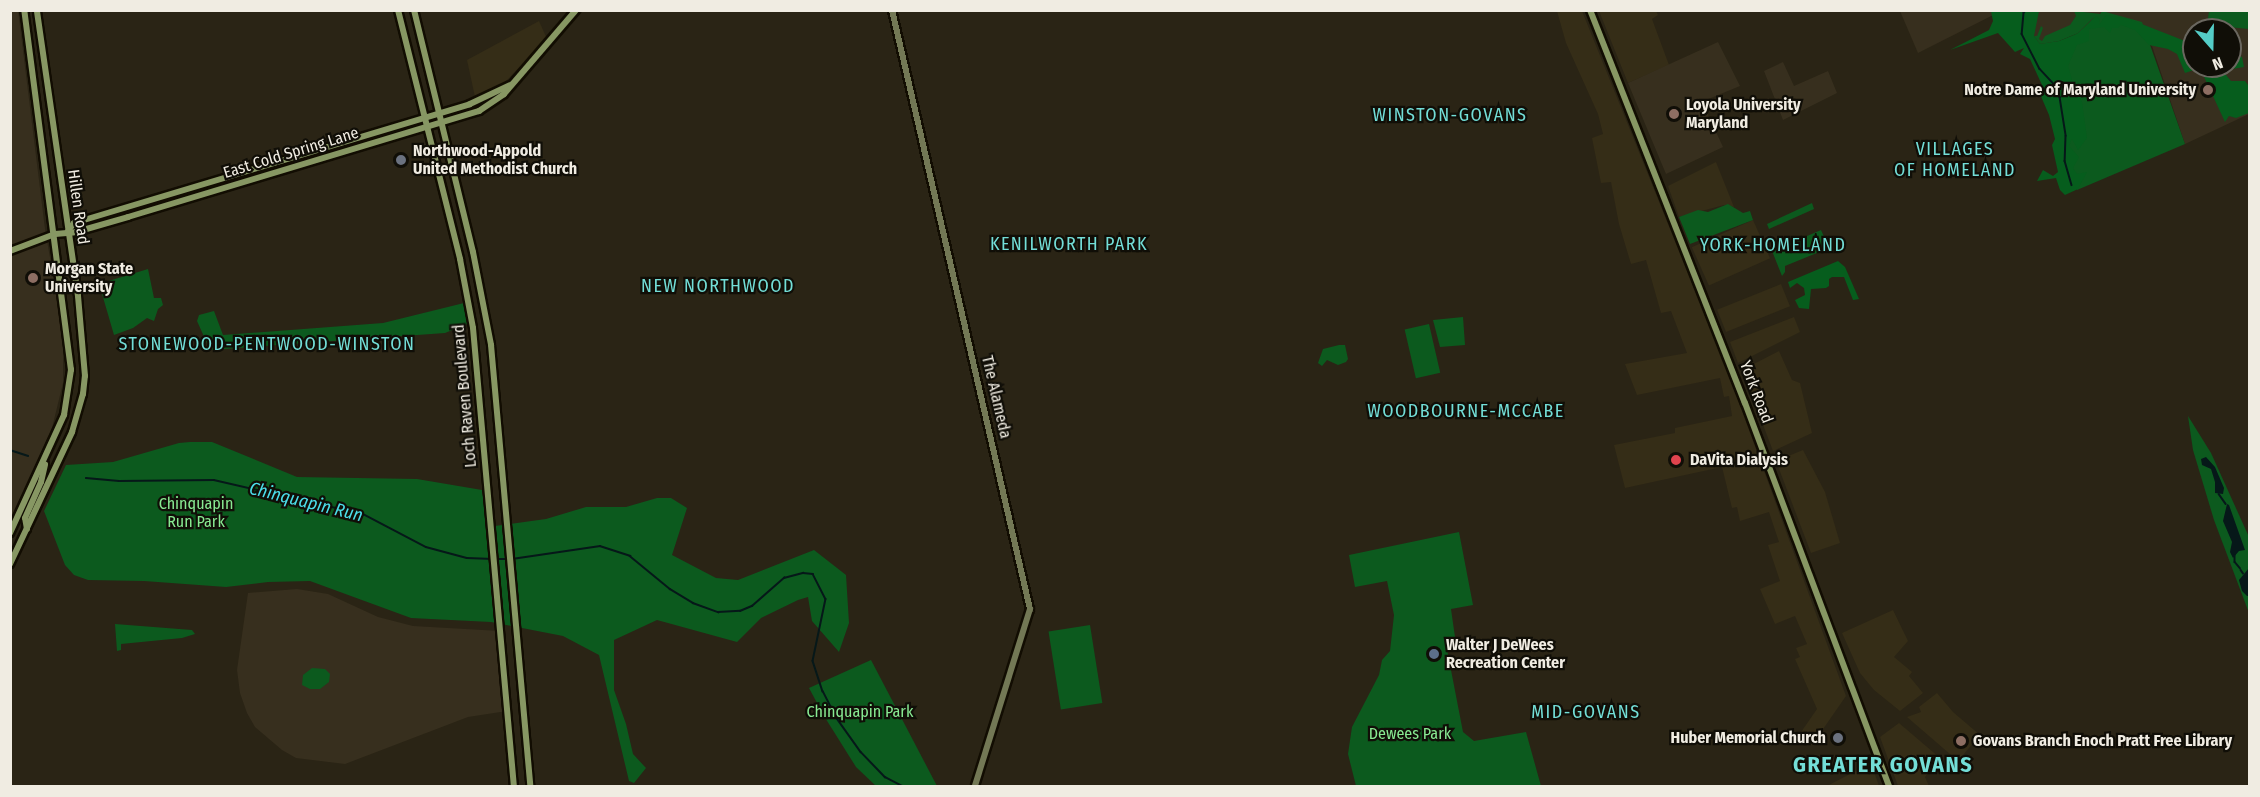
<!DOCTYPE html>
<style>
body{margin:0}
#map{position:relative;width:2260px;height:797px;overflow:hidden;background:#2a2415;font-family:"Fira Sans Condensed",sans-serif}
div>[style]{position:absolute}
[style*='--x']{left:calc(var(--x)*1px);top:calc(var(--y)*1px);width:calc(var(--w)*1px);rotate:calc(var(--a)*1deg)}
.built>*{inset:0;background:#352d17;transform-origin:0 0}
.education>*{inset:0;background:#372f1e}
.green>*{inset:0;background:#0c5a1e;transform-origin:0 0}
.forest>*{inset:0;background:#065d1d}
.water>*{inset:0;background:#061819}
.stream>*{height:1.5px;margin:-0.75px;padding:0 0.75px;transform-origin:0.75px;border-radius:0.75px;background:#061819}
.roads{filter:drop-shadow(2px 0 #120d02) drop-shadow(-2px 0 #120d02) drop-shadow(0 2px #120d02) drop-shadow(0 -2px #120d02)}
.secondary>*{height:6px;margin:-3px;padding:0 3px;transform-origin:3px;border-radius:3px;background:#737855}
.primary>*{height:6px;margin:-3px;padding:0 3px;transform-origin:3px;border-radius:3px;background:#879763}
.dots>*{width:16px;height:16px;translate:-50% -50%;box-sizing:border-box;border:3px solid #100e07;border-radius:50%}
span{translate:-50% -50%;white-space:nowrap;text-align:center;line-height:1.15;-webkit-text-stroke:4.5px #100e07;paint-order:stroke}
.poi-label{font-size:16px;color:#f0ece2;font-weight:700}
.right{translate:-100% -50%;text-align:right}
.left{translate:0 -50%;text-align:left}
.street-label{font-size:16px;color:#f0ece2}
.park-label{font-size:16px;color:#88ea92}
.neighbourhood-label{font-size:18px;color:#73ded7;letter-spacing:1.5px}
.water-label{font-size:18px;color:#4bdde9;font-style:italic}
.district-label{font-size:22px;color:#73ded7;font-weight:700;letter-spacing:1.5px}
.frame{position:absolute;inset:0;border:12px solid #f0ece2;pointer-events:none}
.north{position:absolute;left:2182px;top:18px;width:60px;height:60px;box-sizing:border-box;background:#100e07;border:2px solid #6a675f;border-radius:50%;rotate:160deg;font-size:16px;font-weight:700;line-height:24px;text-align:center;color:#f0ece2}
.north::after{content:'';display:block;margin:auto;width:21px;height:27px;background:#54cdc7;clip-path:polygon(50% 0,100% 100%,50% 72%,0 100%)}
</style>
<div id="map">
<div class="built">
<i style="clip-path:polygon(1557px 11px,1582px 11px,1729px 375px,1846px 696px,1812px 745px,1799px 735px,1817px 709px,1795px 659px,1800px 657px,1796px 648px,1807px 644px,1795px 616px,1775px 624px,1760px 589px,1780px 581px,1768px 545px,1779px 542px,1769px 512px,1740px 521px,1737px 507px,1732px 508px,1722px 467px,1625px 488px,1614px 445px,1675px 433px,1675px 428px,1732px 416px,1729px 396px,1724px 397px,1720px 378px,1637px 395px,1625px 364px,1687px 353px,1671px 311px,1661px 313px,1646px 260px,1631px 264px,1619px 224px,1611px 182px,1601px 183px,1592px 138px,1603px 134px,1598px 114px,1566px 43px)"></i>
<i style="clip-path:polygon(1599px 11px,1656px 11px,1658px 15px,1652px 19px,1669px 65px,1628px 83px)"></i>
<i style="clip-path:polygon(539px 21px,547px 39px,505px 82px,475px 97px,467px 60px)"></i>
<i style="clip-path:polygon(1716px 162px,1734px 207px,1724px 205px,1679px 217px,1668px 186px)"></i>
<i style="left:1753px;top:220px;width:42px;height:67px;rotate:66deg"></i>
<i style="left:1781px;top:284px;width:24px;height:69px;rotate:68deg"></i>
<i style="clip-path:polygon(1794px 317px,1800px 332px,1738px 363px,1730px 342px)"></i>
<i style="clip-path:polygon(1779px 351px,1792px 380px,1800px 383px,1812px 433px,1773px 451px,1742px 370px)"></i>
<i style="clip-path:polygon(1803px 450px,1825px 492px,1840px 543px,1811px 553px,1776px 461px)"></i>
<i style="clip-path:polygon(1893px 610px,1908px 641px,1894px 657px,1912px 672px,1909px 676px,1923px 693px,1900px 711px,1874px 690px,1860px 673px,1842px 633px)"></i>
<i style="clip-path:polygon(1937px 693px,1953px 712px,1980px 735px,1958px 761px,1907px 717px,1921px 712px,1919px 707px)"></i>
<i style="clip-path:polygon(1899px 723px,1940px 758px,1925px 777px,1929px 786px,1898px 786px,1880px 737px)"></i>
<i style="clip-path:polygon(1871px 763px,1879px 786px,1827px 786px)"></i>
</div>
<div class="education">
<i style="clip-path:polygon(18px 10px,45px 229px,63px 332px,63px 383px,52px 428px,11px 520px,10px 11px)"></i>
<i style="clip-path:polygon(1900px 11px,2001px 11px,1918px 53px)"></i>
<i style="clip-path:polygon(evenodd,2002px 11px,2249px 11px,2249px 114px,2185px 144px,2152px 46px,2102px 11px,2085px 30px,2028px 53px,2002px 11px,2194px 30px,2230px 30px,2230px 66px,2194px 66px,2194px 30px)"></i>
<i style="clip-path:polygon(1718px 42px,1740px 86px,1706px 100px,1704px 106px,1723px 147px,1666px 174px,1628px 83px)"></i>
<i style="clip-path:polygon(1783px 62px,1794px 86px,1828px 71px,1837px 93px,1783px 120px,1764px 71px)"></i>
<i style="clip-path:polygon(297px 589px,328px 594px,378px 617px,413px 626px,500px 631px,507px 711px,468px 717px,345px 764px,296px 758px,282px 750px,255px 727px,247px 713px,240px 693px,237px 670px,248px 593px)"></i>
</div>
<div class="green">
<i style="clip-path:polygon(2074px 11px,2092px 13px,2100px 14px,2102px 11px,2142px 22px,2185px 144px,2077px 190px,2059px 102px,2052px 45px,2085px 30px,2094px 17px,2078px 33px,2059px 41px,2040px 44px,2034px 36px,2037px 36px,2041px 26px,2043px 28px,2039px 39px,2042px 41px,2045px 36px,2070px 25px,2076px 16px)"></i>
<i style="clip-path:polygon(2209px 11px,2249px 11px,2249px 29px,2207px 25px)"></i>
<i style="clip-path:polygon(1812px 203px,1814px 209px,1769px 229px,1767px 224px)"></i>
<i style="clip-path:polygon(1728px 204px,1743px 213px,1750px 211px,1753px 220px,1690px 244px,1679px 217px,1698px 210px,1708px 212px)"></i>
<i style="clip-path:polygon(1821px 230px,1829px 248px,1785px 266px,1785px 272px,1782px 276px,1772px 251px)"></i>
<i style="clip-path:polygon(148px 269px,154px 298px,161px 298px,163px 305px,158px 309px,154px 321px,147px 318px,133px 328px,114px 335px,100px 287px,102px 283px)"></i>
<i style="clip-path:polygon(464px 303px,467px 324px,445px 333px,210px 350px,197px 321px,199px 315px,214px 311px,223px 335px,383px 323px)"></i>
<i style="clip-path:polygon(1463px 317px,1465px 345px,1440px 347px,1433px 320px)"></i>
<i style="left:1429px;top:324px;width:50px;height:25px;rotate:77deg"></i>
<i style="clip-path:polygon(1339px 345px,1345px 345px,1348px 359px,1346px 362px,1338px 365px,1327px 360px,1322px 366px,1318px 363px,1323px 349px)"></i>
<i style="clip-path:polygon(2188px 416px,2211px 453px,2249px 537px,2249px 613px,2214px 520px,2193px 450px)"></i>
<i style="clip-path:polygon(190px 442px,212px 442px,297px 477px,417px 479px,482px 490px,487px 527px,546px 519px,586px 507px,626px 507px,657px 498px,671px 498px,687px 508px,672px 555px,716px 578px,738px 580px,814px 550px,846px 575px,849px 623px,839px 652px,812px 621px,808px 597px,798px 600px,761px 618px,737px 642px,657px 620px,614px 640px,614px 690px,626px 724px,633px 754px,646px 768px,634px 783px,629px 781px,599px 655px,563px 636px,491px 622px,411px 618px,310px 581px,268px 582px,226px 587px,144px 581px,88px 580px,74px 575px,65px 565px,44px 511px,66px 465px,113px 462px,179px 443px)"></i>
<i style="clip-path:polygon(1459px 532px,1473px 605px,1451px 609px,1455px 637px,1445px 639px,1463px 732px,1474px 741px,1526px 732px,1541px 786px,1356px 786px,1348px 754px,1352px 727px,1379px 675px,1382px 660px,1390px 651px,1394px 615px,1387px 581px,1355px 587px,1349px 555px)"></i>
<i style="clip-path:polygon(115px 624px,192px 630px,195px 634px,182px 638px,121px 644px,121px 650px,117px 651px)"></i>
<i style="left:1090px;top:625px;width:79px;height:42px;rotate:81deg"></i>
<i style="clip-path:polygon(871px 660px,937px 786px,876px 786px,856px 767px,824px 716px,809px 688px)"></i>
<i style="clip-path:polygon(312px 668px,325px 669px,330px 674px,329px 682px,320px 689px,310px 689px,302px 685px,303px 675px)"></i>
</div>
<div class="forest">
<i style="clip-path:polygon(1991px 11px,2039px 11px,2034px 36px,2040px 44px,2059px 41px,2077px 34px,2096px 16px,2100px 19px,2099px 25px,2106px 15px,2129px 19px,2185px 41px,2197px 69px,2185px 73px,2177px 54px,2168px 49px,2149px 45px,2135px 30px,2121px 25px,2118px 28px,2112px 28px,2110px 33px,2104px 27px,2089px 29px,2089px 41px,2077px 45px,2068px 66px,2075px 90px,2082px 102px,2087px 138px,2078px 150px,2072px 139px,2069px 146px,2079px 157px,2073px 168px,2077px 174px,2087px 172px,2078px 189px,2065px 195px,2060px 190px,2056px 178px,2037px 181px,2043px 170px,2053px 176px,2058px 172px,2052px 145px,2055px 139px,2049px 115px,2040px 94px,2042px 85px,2030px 59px,2020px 54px,2024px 48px,2015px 52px,1998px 33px,1950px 50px,1989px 30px,1993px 21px)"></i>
<i style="clip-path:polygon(2230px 52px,2242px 57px,2244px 67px,2226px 70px,2226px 75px,2231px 81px,2245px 81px,2248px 85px,2249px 113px,2236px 118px,2229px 116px,2225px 122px,2199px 66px,2230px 66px)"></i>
<i style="clip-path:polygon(1838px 261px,1845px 267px,1859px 299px,1853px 300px,1844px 277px,1832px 277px,1829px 279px,1829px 286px,1826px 288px,1811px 289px,1809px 309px,1799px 308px,1795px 300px,1805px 295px,1804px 288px,1797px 283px,1790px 288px,1788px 282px)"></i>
</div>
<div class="water">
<i style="clip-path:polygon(2206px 457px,2215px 467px,2224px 488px,2223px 494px,2215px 493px,2215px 482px,2211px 469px,2202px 465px,2201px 459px)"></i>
<i style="clip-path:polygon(2227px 504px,2229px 505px,2245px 550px,2239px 551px,2233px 558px,2230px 552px,2232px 542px,2223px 521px)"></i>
<i style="clip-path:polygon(2249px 568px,2249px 596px,2247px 596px,2242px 591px,2239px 580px)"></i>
</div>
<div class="stream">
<i style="--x:2027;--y:10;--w:4;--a:135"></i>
<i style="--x:2024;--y:13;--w:21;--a:95"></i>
<i style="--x:2022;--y:34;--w:39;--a:63"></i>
<i style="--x:2040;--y:69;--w:23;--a:47"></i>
<i style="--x:2056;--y:86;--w:12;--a:70"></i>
<i style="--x:2060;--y:97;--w:39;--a:81"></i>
<i style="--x:2066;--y:136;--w:25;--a:92"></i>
<i style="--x:2065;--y:161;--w:25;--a:74"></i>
<i style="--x:10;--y:450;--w:19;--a:18"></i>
<i style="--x:86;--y:478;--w:33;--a:5"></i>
<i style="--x:119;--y:481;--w:95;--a:-0.6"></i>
<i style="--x:214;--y:480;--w:153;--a:12.9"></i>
<i style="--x:363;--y:514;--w:71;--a:27.6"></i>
<i style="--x:426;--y:547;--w:42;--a:15"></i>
<i style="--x:467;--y:558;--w:26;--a:2"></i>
<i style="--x:2219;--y:494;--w:12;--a:55"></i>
<i style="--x:2235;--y:555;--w:7;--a:90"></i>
<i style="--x:2235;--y:562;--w:8;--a:50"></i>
<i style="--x:497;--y:559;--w:11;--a:0"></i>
<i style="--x:512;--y:559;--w:89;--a:-8.4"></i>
<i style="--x:600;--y:546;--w:32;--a:18"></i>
<i style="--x:630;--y:556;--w:52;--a:39.5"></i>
<i style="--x:670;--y:589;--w:27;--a:31"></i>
<i style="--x:693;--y:603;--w:27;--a:20"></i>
<i style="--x:718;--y:612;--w:22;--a:-3"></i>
<i style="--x:740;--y:611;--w:13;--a:-23"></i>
<i style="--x:752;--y:606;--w:43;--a:-41.2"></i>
<i style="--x:784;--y:578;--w:20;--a:-15"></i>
<i style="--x:803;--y:573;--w:10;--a:6"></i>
<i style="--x:813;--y:574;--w:28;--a:63"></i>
<i style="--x:826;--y:599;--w:63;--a:101.8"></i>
<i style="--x:813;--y:661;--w:32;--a:72"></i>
<i style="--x:823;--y:691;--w:29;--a:63"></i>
<i style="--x:836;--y:717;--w:43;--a:54.5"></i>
<i style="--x:861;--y:752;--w:35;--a:46"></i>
<i style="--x:885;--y:777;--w:20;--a:27"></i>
<i style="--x:2241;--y:570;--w:4;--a:56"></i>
</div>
<div class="roads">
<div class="secondary">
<i style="--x:892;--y:10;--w:615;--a:77.03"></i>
<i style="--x:1030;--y:609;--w:185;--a:107.3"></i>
</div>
<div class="primary">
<i style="--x:398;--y:10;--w:257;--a:76"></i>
<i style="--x:460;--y:259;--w:70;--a:79.3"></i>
<i style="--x:473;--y:328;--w:460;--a:84.9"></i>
<i style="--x:414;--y:10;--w:249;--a:76.3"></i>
<i style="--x:473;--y:252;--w:95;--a:79"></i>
<i style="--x:491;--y:345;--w:443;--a:84.9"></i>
<i style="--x:1590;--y:10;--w:422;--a:68.5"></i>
<i style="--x:1745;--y:403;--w:409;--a:69.4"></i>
<i style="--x:68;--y:231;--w:10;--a:-53"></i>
<i style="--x:74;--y:223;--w:413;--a:-16.7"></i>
<i style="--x:470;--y:104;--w:44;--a:-25.4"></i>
<i style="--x:10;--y:251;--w:48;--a:-20.7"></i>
<i style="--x:55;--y:234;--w:21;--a:-5"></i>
<i style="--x:76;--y:232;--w:54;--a:-16.1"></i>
<i style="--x:128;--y:217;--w:367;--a:-16.8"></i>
<i style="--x:479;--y:111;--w:30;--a:-34"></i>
<i style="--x:504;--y:94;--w:111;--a:-49.4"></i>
<i style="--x:27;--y:529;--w:11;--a:-100"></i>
<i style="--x:25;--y:518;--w:39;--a:-66"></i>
<i style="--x:41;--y:482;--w:18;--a:-77"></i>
<i style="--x:10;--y:533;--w:130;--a:-65.4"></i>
<i style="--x:64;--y:415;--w:46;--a:-81.2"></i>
<i style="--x:71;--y:370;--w:363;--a:-97.4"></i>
<i style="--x:10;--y:564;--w:146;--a:-64.8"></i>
<i style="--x:72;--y:432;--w:40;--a:-74"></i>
<i style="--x:83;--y:394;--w:18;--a:-84"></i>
<i style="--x:85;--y:376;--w:80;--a:-95"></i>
<i style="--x:78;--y:296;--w:289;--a:-98.2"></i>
</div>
</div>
<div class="dots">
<i style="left:2208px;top:90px;background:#8d6e63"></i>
<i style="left:1674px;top:114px;background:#8d6e63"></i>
<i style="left:401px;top:160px;background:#6b7280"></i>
<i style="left:33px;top:278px;background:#8d6e63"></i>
<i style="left:1676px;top:460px;background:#e0444e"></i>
<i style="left:1434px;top:654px;background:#5c6f8a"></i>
<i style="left:1838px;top:738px;background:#6b7280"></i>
<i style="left:1961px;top:741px;background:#8d6e63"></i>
</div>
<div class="poi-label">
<span class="right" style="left:2196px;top:90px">Notre Dame of Maryland University</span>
<span class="left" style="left:1686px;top:114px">Loyola University<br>Maryland</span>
<span class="left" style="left:413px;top:160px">Northwood-Appold<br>United Methodist Church</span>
<span class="left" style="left:45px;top:278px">Morgan State<br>University</span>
<span class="left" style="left:1690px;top:460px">DaVita Dialysis</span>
<span class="left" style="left:1446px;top:654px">Walter J DeWees<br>Recreation Center</span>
<span class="right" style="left:1826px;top:738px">Huber Memorial Church</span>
<span class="left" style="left:1973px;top:741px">Govans Branch Enoch Pratt Free Library</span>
</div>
<div class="street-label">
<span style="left:291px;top:153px;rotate:-17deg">East Cold Spring Lane</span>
<span style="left:78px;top:207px;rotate:82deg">Hillen Road</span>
<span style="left:1756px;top:392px;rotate:69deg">York Road</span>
<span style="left:465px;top:396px;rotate:-95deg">Loch Raven Boulevard</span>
<span style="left:996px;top:397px;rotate:77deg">The Alameda</span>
</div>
<div class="park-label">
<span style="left:196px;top:513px">Chinquapin<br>Run Park</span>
<span style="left:860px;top:712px">Chinquapin Park</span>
<span style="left:1410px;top:734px">Dewees Park</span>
</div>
<div class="neighbourhood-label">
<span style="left:1450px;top:115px">WINSTON-GOVANS</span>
<span style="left:1955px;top:160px">VILLAGES<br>OF HOMELAND</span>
<span style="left:1069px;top:244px">KENILWORTH PARK</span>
<span style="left:1773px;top:245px">YORK-HOMELAND</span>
<span style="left:718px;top:286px">NEW NORTHWOOD</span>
<span style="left:267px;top:344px">STONEWOOD-PENTWOOD-WINSTON</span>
<span style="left:1466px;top:411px">WOODBOURNE-MCCABE</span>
<span style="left:1586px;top:712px">MID-GOVANS</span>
</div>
<div class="water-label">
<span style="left:306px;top:502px;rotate:14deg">Chinquapin Run</span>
</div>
<div class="district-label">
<span style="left:1883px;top:765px">GREATER GOVANS</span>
</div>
<div class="frame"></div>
<div class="north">N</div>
</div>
